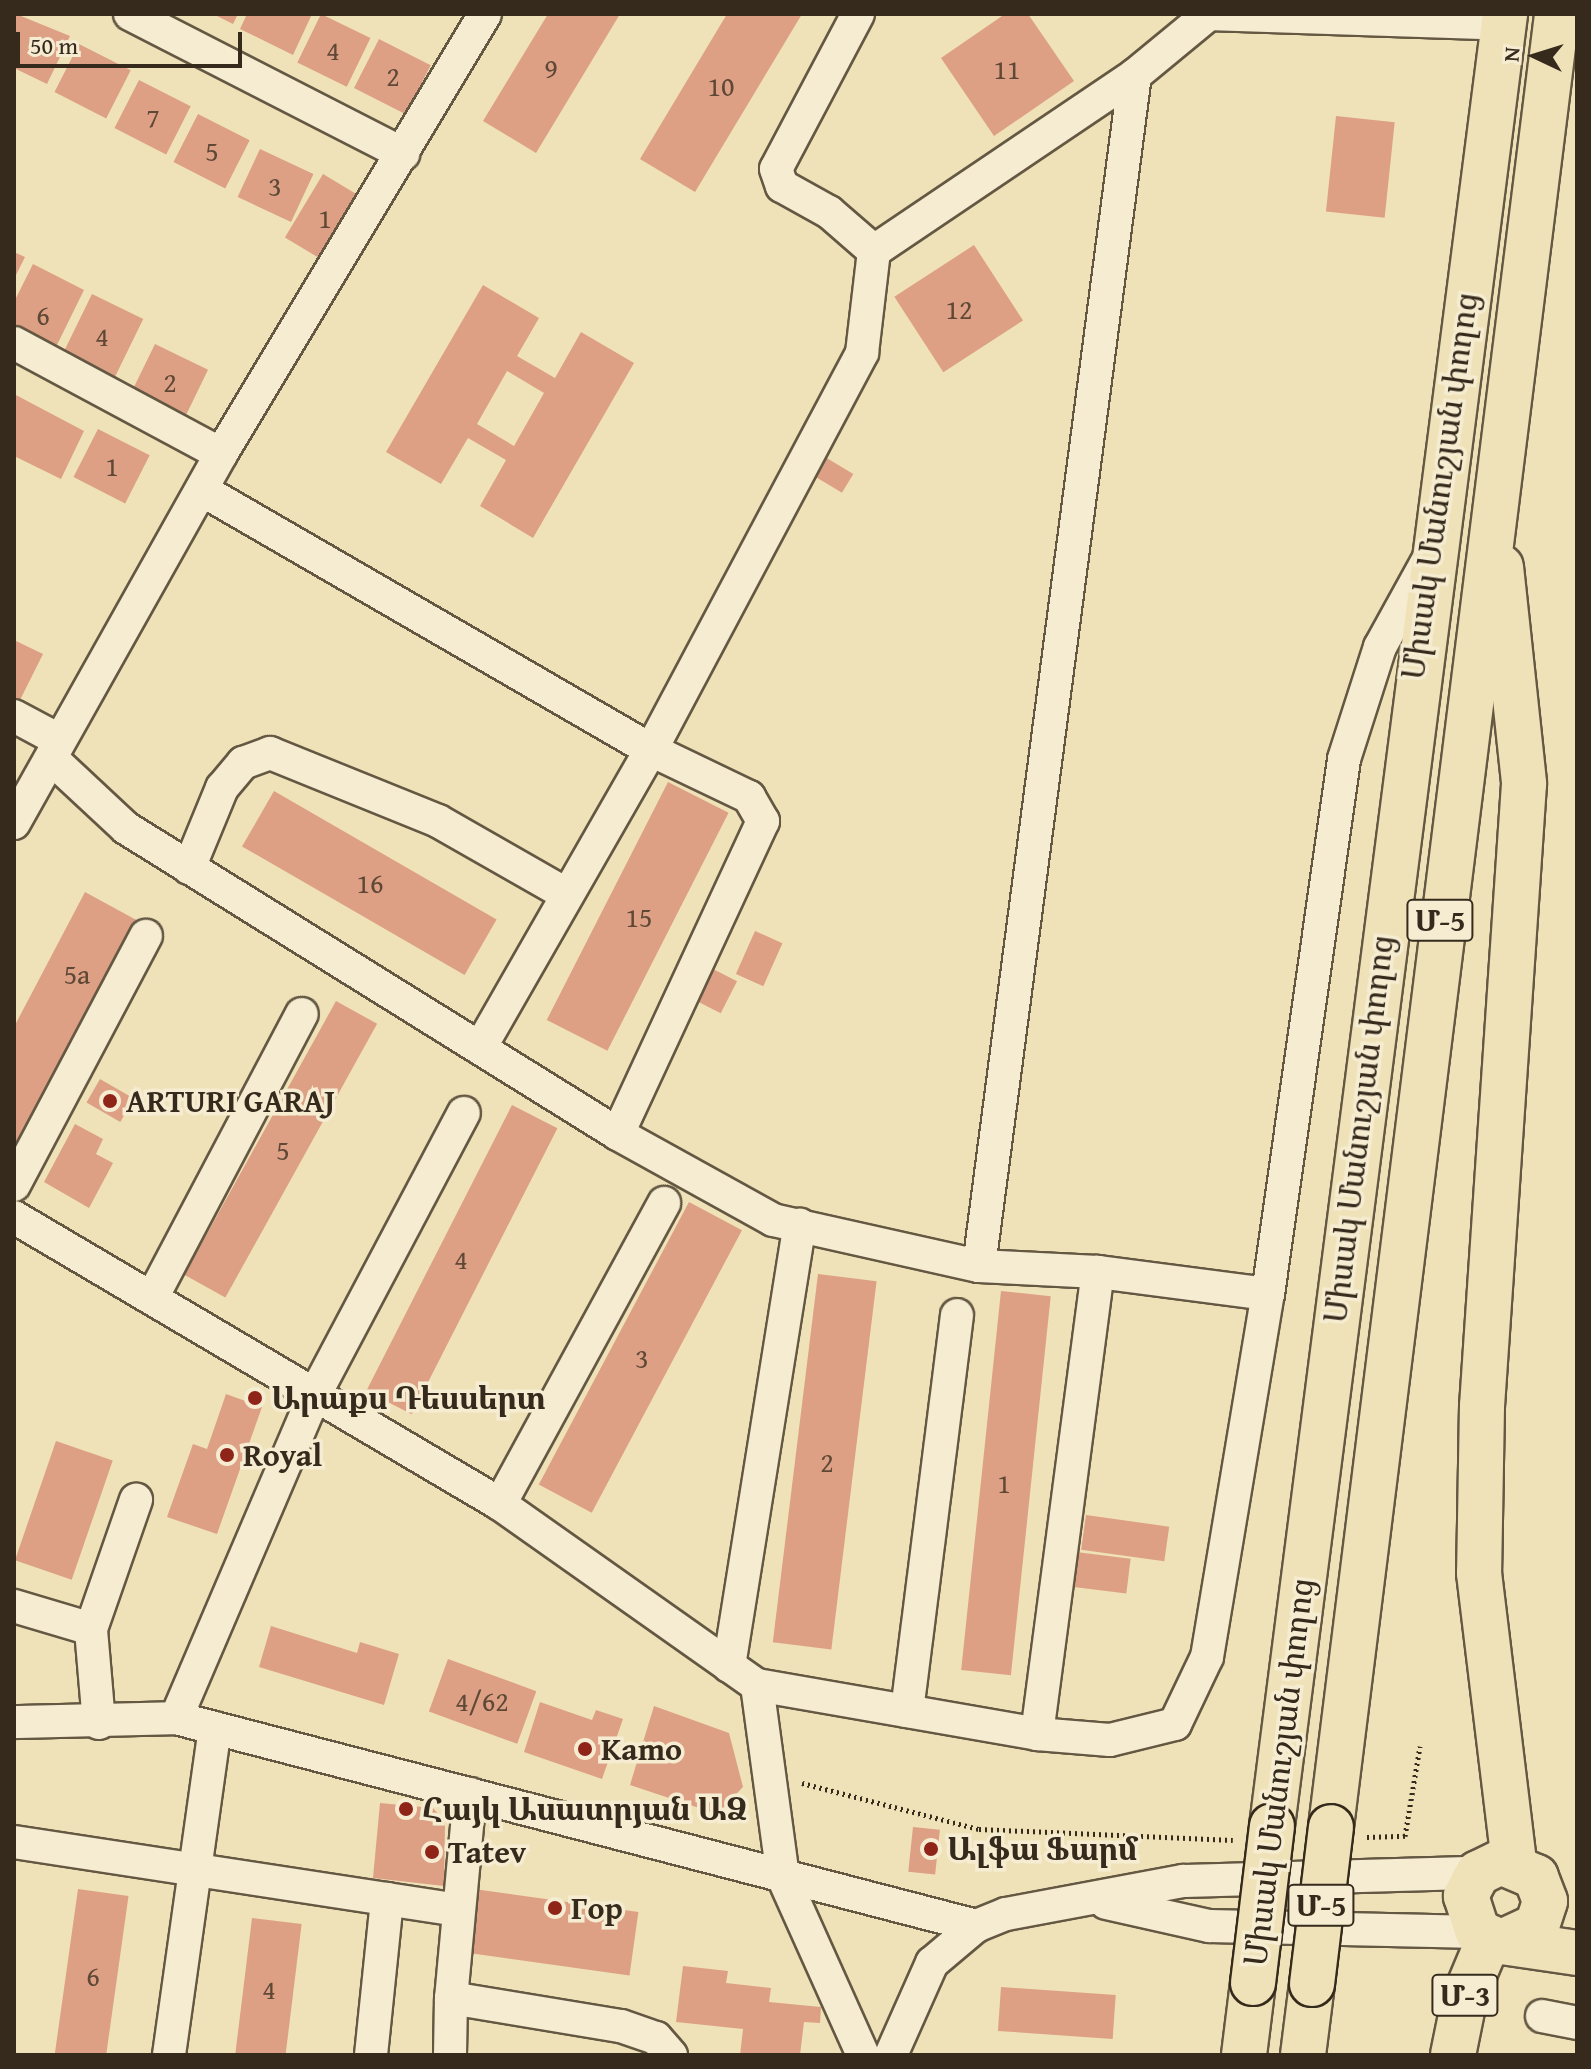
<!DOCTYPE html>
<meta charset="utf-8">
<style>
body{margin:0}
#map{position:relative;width:1591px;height:2069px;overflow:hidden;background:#efe2b8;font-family:"Gentium Book Plus","Noto Serif Armenian",serif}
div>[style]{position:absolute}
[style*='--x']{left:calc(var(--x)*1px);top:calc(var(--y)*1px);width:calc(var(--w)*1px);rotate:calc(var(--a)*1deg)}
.building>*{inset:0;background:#dda085;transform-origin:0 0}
.path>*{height:5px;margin-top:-2.5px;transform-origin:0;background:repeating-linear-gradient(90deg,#352a1c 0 2px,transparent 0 6px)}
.roads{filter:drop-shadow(2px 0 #645843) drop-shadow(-2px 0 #645843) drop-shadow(0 2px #645843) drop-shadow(0 -2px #645843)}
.minor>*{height:32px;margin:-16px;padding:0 16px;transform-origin:16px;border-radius:16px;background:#f5ecd1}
.highway>*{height:44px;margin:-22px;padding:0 22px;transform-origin:22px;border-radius:22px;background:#efe2b8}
.bridges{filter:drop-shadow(2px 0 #352a1c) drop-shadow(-2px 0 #352a1c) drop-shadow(0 2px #352a1c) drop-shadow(0 -2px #352a1c)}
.highway-bridge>*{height:44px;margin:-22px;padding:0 22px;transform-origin:22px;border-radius:22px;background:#efe2b8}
.dots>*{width:22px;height:22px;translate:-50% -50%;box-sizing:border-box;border:4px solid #f5ecd1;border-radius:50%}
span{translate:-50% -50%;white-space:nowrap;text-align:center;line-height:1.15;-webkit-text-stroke:7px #f5ecd1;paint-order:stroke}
.number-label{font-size:28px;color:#5f4836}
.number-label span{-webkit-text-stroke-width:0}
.shield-label span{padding:2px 6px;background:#f5ecd1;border:2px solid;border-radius:6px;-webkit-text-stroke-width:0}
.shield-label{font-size:30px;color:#352a1c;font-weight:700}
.street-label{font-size:32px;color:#352a1c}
.poi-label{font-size:32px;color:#352a1c;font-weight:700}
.left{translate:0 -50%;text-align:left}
.frame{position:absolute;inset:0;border:16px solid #352a1c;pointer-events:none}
.north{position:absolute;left:1495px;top:16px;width:80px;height:80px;-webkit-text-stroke:6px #f5ecd1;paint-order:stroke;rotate:274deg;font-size:22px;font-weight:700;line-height:32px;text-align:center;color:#352a1c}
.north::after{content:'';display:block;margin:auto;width:28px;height:36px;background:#352a1c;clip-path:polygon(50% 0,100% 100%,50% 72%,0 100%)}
.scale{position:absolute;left:16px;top:32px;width:226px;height:36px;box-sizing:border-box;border:4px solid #352a1c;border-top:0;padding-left:10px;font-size:24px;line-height:28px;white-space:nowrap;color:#352a1c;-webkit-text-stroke:6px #f5ecd1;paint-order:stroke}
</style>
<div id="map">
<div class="building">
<i style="clip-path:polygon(16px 14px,70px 36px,47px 84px,14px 68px)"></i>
<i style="clip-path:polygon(213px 14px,238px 14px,233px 24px)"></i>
<i style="clip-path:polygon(247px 14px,312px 14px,293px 55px,240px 29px)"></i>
<i style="left:321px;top:14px;width:55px;height:54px;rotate:26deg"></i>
<i style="clip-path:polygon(548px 14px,620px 14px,536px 153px,483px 121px)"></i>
<i style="clip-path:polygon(727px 14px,802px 14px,695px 192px,640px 159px)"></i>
<i style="clip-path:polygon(1005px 14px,1028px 14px,1074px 81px,994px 136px,941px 58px)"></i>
<i style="left:379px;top:39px;width:58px;height:55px;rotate:27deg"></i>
<i style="left:79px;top:44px;width:58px;height:54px;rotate:27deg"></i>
<i style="left:139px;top:80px;width:58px;height:54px;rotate:27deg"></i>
<i style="left:198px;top:114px;width:58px;height:54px;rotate:27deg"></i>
<i style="left:1336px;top:116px;width:59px;height:96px;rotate:6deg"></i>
<i style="left:260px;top:149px;width:59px;height:53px;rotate:25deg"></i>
<i style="left:323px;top:174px;width:49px;height:74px;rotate:31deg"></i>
<i style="left:974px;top:245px;width:90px;height:95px;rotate:57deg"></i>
<i style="clip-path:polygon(14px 252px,25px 257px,14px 279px)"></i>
<i style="clip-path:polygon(33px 264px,84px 290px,55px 349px,14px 328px,14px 302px)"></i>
<i style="clip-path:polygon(evenodd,483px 285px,539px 318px,517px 356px,555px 378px,581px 332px,634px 363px,533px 538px,480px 506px,506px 460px,468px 438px,441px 484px,386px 452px,483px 285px,507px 371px,544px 393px,514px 446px,477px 424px,507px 371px)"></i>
<i style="left:92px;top:294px;width:57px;height:66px;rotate:26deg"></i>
<i style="left:155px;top:344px;width:59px;height:54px;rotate:26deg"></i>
<i style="clip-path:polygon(14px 394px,84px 431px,61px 479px,14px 456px)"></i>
<i style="left:98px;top:429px;width:58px;height:54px;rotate:27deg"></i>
<i style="left:825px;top:457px;width:33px;height:22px;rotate:31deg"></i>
<i style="clip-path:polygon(14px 640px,43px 654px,19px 702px,14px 700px)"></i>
<i style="left:668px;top:782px;width:68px;height:267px;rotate:27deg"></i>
<i style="left:274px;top:791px;width:257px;height:64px;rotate:30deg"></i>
<i style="clip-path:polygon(85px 892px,140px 922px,14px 1158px,14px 1027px)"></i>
<i style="left:755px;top:931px;width:30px;height:47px;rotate:24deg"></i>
<i style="left:713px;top:969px;width:27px;height:36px;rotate:27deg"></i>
<i style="left:336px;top:1001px;width:47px;height:313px;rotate:29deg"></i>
<i style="left:100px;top:1079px;width:39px;height:27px;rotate:30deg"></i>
<i style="left:512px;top:1105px;width:51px;height:321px;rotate:27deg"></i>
<i style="clip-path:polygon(75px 1124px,103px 1139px,96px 1154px,113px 1163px,89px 1208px,44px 1182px)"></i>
<i style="left:689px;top:1202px;width:60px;height:320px;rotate:28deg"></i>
<i style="left:818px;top:1274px;width:59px;height:371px;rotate:7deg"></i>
<i style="left:1001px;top:1291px;width:50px;height:381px;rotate:6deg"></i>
<i style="clip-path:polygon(226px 1394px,262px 1407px,217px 1534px,167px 1517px,193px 1444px,207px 1449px)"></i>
<i style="left:56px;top:1441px;width:60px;height:126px;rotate:19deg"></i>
<i style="left:1086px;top:1515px;width:84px;height:35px;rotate:8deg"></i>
<i style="left:1076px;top:1552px;width:55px;height:35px;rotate:7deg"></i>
<i style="clip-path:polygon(271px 1626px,357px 1653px,360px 1642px,399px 1654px,384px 1705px,259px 1667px)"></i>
<i style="left:448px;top:1659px;width:94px;height:56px;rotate:20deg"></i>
<i style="clip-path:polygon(540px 1702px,592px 1720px,596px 1710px,623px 1719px,602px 1779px,524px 1752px)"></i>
<i style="clip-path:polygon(654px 1706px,729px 1733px,743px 1787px,717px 1814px,630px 1785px)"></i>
<i style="clip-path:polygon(380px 1803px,433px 1808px,445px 1822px,444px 1886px,373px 1878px)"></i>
<i style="left:913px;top:1827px;width:27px;height:45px;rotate:6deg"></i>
<i style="left:78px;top:1889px;width:51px;height:167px;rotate:8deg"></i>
<i style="left:474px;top:1889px;width:166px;height:64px;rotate:8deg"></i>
<i style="left:252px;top:1918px;width:50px;height:138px;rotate:7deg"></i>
<i style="clip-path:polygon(683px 1966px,728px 1971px,726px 1983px,771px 1988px,769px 2002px,821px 2007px,820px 2023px,804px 2022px,800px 2055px,740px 2055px,743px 2029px,676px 2022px)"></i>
<i style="left:1001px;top:1987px;width:115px;height:44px;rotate:4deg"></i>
</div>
<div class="path">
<i style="--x:802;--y:1783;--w:183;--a:14.6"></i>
<i style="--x:979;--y:1829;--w:254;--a:2.5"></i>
<i style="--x:1367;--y:1837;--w:38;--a:-2"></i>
<i style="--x:1405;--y:1836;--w:91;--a:-80.5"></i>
</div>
<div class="roads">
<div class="minor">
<i style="--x:130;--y:14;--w:307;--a:27.1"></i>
<i style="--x:858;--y:14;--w:175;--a:117.9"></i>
<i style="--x:776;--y:169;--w:18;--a:71"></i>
<i style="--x:782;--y:186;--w:54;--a:29"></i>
<i style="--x:829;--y:212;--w:60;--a:40.9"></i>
<i style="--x:1208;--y:14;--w:296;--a:1.9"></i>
<i style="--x:14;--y:343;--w:235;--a:28.2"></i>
<i style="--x:202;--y:490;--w:519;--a:30.07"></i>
<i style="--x:651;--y:750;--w:109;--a:25.6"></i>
<i style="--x:749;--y:797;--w:28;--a:60"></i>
<i style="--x:763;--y:821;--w:345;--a:114.9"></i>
<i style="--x:14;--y:716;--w:49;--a:28.1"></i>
<i style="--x:52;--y:759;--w:101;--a:43"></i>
<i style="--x:126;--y:828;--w:579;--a:31.88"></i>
<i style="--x:618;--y:1134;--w:177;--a:29"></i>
<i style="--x:773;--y:1220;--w:211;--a:12.6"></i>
<i style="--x:979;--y:1266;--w:119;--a:2.9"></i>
<i style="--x:1098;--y:1272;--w:171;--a:7.4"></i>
<i style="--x:14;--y:823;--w:423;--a:-60.7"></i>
<i style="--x:221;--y:454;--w:513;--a:-59.04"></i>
<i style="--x:189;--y:868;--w:87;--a:-67.6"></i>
<i style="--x:222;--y:788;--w:33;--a:-50"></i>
<i style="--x:243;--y:763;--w:29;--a:-20"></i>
<i style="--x:270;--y:753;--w:181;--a:22"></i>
<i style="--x:438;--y:821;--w:147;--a:29.7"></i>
<i style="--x:480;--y:1048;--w:344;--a:-60.2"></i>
<i style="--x:651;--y:750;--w:450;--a:-62"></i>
<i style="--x:862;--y:353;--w:103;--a:-83.3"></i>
<i style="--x:874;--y:251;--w:315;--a:-34"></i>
<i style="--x:14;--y:1185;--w:282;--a:-62.1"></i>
<i style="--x:14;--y:1217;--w:564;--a:30.56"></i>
<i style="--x:500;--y:1504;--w:314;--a:35.2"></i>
<i style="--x:757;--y:1685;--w:194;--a:82.3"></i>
<i style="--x:783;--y:1877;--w:195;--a:65.8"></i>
<i style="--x:979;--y:1266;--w:1201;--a:-82.54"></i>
<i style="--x:1135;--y:75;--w:96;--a:-39.5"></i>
<i style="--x:152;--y:1298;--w:321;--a:-62.2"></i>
<i style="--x:500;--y:1504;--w:343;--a:-61.4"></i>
<i style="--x:14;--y:1606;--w:80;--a:16.6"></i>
<i style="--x:729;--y:1666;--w:447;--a:-80.9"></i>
<i style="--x:757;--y:1685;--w:284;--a:9.9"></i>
<i style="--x:1037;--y:1734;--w:73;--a:4.7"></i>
<i style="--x:1110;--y:1740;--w:67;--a:-13.8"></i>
<i style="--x:1175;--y:1724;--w:74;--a:-64.5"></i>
<i style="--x:1207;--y:1657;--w:368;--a:-80.5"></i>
<i style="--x:1268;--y:1294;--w:540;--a:-81.91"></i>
<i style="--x:1344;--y:759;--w:118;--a:-72.2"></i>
<i style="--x:1380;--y:647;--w:99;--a:-61.1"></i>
<i style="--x:907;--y:1711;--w:399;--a:-82.8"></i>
<i style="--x:176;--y:1718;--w:353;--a:-66.8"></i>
<i style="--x:315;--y:1394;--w:318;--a:-62.1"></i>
<i style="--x:14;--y:1722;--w:162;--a:-1.4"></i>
<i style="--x:176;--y:1718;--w:827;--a:14.57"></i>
<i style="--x:99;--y:1723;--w:94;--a:-94.9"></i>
<i style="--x:91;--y:1629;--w:137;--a:-70.8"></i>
<i style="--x:1037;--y:1734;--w:466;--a:-82.5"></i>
<i style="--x:470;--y:1794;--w:205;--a:95.3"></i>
<i style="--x:451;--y:1998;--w:172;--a:9.4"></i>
<i style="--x:621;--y:2026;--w:37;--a:19"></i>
<i style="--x:656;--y:2038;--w:23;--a:49"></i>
<i style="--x:14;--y:1842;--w:449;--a:8.7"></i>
<i style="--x:1106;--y:1903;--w:106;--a:12.6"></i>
<i style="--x:1209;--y:1926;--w:269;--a:1.3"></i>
<i style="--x:1542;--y:2016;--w:36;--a:11"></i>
<i style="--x:169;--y:2055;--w:330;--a:-82"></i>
<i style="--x:371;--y:2055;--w:157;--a:-84.1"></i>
<i style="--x:450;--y:2055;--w:57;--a:-89"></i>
<i style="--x:891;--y:2055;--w:101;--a:-66"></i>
<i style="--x:932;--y:1963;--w:57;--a:-40.1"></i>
<i style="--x:976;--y:1926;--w:32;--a:-22"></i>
<i style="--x:1006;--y:1914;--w:180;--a:-10.6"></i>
<i style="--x:1183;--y:1881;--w:295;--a:-1.6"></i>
</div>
<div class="highway">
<i style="--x:1501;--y:567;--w:218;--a:83.9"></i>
<i style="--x:1524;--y:784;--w:623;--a:93.86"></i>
<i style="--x:1482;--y:1406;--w:167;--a:91"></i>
<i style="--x:1479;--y:1573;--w:292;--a:83.1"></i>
<i style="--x:1272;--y:1826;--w:1827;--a:-82.67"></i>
<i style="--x:1331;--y:1827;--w:1827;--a:-82.89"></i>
<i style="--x:1502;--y:1942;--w:38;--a:-25"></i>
<i style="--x:1537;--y:1926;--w:26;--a:-72"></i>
<i style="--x:1545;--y:1901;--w:26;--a:-111"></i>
<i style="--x:1536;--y:1877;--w:38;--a:-157"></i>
<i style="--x:1501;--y:1862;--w:25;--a:154"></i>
<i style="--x:1478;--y:1873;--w:26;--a:118"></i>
<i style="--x:1466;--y:1896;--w:38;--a:72"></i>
<i style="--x:1478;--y:1932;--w:26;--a:23"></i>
<i style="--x:1502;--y:1942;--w:76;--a:8.3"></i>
<i style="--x:1244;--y:2055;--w:73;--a:-82.9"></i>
<i style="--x:1303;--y:2055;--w:72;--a:-82.8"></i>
<i style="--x:1453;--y:2055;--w:60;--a:-78.5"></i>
<i style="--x:1465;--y:1996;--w:62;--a:-67.2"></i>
</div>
</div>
<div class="bridges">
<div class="highway-bridge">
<i style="--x:1253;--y:1983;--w:158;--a:-83.1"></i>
<i style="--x:1312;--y:1984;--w:158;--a:-83.1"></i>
</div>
</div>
<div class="dots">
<i style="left:110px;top:1101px;background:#8f2418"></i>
<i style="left:255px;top:1398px;background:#8f2418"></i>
<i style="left:227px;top:1455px;background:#8f2418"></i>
<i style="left:585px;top:1749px;background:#8f2418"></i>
<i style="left:406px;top:1809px;background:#8f2418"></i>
<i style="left:931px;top:1849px;background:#8f2418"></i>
<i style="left:432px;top:1852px;background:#8f2418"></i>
<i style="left:555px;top:1908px;background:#8f2418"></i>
</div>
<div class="number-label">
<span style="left:333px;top:50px">4</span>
<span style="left:551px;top:68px">9</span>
<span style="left:1007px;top:69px">11</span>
<span style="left:393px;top:76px">2</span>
<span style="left:721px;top:86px">10</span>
<span style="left:153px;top:117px">7</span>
<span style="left:212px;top:151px">5</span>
<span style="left:275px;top:186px">3</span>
<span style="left:325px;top:218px">1</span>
<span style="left:959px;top:309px">12</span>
<span style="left:43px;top:315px">6</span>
<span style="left:102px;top:336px">4</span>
<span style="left:170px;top:382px">2</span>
<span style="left:112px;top:466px">1</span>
<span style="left:370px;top:883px">16</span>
<span style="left:639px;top:917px">15</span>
<span style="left:77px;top:974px">5a</span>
<span style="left:283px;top:1150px">5</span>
<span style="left:461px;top:1259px">4</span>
<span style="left:642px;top:1358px">3</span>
<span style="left:827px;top:1462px">2</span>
<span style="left:1004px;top:1483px">1</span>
<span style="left:482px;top:1701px">4/62</span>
<span style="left:93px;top:1976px">6</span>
<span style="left:269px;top:1989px">4</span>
</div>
<div class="shield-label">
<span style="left:1440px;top:920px">Մ-5</span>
<span style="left:1321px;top:1905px">Մ-5</span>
<span style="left:1465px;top:1995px">Մ-3</span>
</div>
<div class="street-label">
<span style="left:1440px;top:486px;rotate:-82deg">Միսակ Մանուշյան փողոց</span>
<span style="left:1359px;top:1129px;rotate:-83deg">Միսակ Մանուշյան փողոց</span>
<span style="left:1279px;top:1772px;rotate:-83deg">Միսակ Մանուշյան փողոց</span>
</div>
<div class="poi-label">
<span class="left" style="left:126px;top:1101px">ARTURI GARAJ</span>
<span class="left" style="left:271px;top:1398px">Արաքս Դեսսերտ</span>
<span class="left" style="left:243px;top:1455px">Royal</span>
<span class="left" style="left:601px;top:1749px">Kamo</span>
<span class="left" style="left:422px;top:1809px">Հայկ Ասատրյան ԱՁ</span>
<span class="left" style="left:947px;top:1849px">Ալֆա Ֆարմ</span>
<span class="left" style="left:448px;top:1852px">Tatev</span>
<span class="left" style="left:571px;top:1908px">Гор</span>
</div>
<div class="frame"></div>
<div class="north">N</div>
<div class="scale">50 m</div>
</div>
